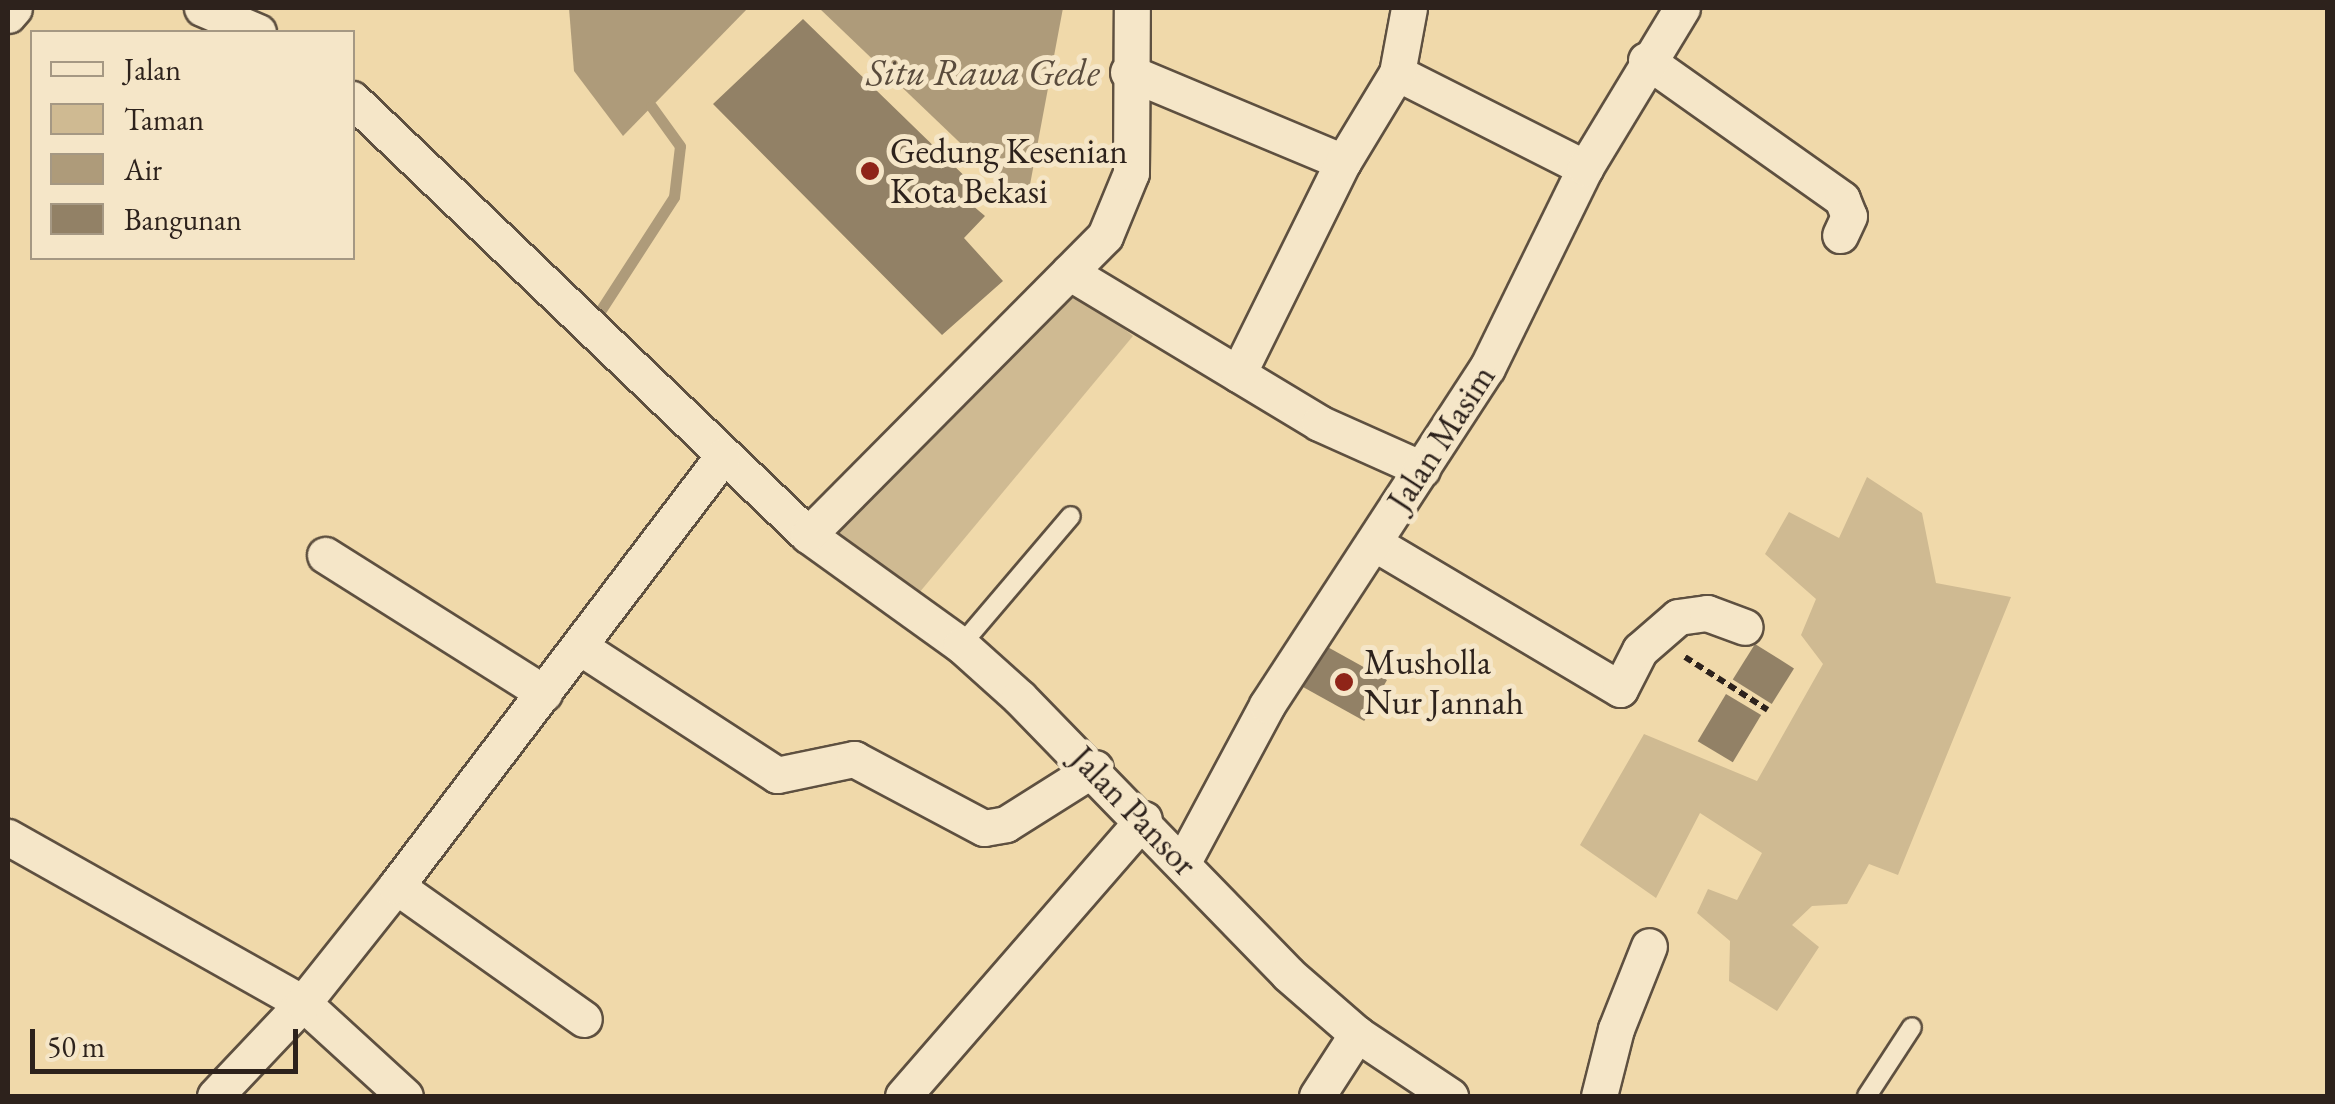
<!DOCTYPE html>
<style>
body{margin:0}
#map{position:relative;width:2335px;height:1104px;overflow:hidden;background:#f0d9aa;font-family:"EB Garamond",serif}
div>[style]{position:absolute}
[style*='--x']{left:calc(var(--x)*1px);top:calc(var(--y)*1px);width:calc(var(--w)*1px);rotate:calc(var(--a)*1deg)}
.green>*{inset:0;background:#cfba92}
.water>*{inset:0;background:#ae9b7a}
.stream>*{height:11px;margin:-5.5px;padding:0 5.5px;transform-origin:5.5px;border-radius:5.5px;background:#ae9b7a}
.building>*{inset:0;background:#928166;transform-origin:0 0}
.path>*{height:6px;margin-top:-3px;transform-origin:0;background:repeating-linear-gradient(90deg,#2d221c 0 8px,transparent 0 13px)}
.roads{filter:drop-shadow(2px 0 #5e5040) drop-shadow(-2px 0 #5e5040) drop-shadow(0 2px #5e5040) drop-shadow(0 -2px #5e5040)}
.service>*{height:18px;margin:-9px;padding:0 9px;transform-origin:9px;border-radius:9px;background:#f5e6c8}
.minor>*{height:35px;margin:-17.5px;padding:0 17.5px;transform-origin:17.5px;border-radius:17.5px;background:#f5e6c8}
.dots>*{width:28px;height:28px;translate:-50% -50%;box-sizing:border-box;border:5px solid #f5e6c8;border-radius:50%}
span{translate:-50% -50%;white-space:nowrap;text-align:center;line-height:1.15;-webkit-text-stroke:10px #f5e6c8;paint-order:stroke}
.poi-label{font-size:35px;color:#2d221c}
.left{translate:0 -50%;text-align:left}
.street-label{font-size:35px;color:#2d221c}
.water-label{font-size:38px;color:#5a4c3d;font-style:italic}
.frame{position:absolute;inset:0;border:10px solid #2d221c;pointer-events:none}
.legend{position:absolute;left:30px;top:30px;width:325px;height:230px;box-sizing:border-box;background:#f5e6c8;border:2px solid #a59883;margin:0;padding:12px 18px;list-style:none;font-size:30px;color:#2d221c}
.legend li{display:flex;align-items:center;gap:20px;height:50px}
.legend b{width:50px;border:2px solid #a59883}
.scale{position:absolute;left:30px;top:1029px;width:268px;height:45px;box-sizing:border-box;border:5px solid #2d221c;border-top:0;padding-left:12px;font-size:30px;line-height:35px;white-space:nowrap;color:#2d221c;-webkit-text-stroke:8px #f5e6c8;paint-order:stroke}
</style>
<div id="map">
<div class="green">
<i style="clip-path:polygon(1074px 289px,1133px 336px,914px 599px,822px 534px)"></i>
<i style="clip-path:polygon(1867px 477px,1922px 513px,1936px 583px,2011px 597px,1898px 875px,1869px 864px,1847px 904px,1812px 906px,1792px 925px,1819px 947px,1777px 1011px,1729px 981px,1730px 941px,1697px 913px,1708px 889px,1737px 900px,1762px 853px,1700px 813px,1656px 898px,1580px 845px,1644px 734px,1757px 781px,1823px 664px,1801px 635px,1816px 599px,1765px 554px,1789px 512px,1839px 538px)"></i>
</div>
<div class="water">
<i style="clip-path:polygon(569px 8px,748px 8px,623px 136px,574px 71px)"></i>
<i style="clip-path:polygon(819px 8px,1063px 8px,1026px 206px)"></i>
</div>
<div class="stream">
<i style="--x:595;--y:319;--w:145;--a:-57.1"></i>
<i style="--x:674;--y:197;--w:51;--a:-83.3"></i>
<i style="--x:680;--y:146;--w:49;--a:-125.9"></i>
</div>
<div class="building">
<i style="clip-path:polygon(803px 19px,982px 193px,972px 205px,985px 216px,964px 238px,1003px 281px,942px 335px,713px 104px)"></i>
<i style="left:1755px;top:644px;width:46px;height:42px;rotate:32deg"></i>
<i style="left:1324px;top:645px;width:72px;height:47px;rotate:29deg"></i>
<i style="left:1726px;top:694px;width:41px;height:55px;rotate:31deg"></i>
</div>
<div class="path">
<i style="--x:1685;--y:657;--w:98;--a:32.6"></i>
</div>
<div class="roads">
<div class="service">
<i style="--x:967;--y:638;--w:160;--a:-49.6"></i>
<i style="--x:1867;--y:1096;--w:82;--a:-56.9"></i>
</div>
<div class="minor">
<i style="--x:202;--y:8;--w:61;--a:23.2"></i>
<i style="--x:8;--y:15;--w:9;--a:-49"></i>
<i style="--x:1646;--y:60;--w:240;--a:35.3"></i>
<i style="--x:1842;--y:199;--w:18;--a:68"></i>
<i style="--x:1849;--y:216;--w:21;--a:115"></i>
<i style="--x:1128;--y:72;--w:233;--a:22.7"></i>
<i style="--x:1397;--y:73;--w:211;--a:26.8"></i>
<i style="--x:352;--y:99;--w:631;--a:43.72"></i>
<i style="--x:808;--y:535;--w:188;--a:35.7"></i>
<i style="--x:961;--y:645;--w:78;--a:41.9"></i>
<i style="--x:1019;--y:697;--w:386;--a:45.8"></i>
<i style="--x:1288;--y:974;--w:91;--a:41"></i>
<i style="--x:1357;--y:1034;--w:112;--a:33.7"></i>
<i style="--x:1069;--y:272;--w:292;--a:31.1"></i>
<i style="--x:1319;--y:423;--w:113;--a:24.1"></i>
<i style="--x:1238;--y:374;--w:237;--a:-63.7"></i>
<i style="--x:1343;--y:162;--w:104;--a:-58.8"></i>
<i style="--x:1397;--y:73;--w:66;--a:-79.5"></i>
<i style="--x:808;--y:535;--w:421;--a:-45.2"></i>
<i style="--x:1105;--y:236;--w:68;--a:-67.6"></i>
<i style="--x:1131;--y:173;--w:165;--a:-89.7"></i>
<i style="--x:1374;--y:543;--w:286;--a:30.7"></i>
<i style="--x:1620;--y:689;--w:44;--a:-62.9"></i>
<i style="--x:1640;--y:650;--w:50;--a:-41"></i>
<i style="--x:1678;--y:617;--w:29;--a:-8"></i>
<i style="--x:1707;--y:613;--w:40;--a:20.2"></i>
<i style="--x:325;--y:555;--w:259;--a:32.2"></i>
<i style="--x:580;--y:647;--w:235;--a:33"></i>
<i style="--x:777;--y:775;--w:79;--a:-11.7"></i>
<i style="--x:854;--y:759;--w:147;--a:28"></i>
<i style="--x:984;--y:828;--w:22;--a:-10"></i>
<i style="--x:1006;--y:824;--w:105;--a:-32.2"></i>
<i style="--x:8;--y:837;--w:338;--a:29.4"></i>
<i style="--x:303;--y:1003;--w:138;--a:42.4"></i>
<i style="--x:1184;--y:860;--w:176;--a:-61.8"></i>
<i style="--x:1267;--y:705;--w:402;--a:-56.9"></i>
<i style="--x:1487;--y:368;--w:223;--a:-63.9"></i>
<i style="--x:1585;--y:168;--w:187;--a:-58.8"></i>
<i style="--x:396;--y:886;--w:230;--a:35.3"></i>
<i style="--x:215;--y:1096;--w:128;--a:-46.6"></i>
<i style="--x:303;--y:1003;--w:149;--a:-51.5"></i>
<i style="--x:396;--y:886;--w:540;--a:-52.75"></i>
<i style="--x:903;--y:1096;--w:367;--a:-49"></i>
<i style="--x:1317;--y:1096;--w:74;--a:-57.2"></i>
<i style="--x:1599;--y:1096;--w:69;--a:-75.8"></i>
<i style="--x:1616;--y:1029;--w:89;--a:-68.3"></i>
</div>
</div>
<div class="dots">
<i style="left:870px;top:171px;background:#8f2418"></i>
<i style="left:1344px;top:682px;background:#8f2418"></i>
</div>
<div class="poi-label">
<span class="left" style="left:890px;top:171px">Gedung Kesenian<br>Kota Bekasi</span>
<span class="left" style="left:1364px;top:682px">Musholla<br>Nur Jannah</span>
</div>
<div class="street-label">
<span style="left:1441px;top:438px;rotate:-57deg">Jalan Masim</span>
<span style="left:1134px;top:811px;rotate:46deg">Jalan Pansor</span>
</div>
<div class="water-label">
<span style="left:983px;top:72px">Situ Rawa Gede</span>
</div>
<div class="frame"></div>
<ul class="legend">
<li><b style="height:12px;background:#f5e6c8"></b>Jalan</li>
<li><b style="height:28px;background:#cfba92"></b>Taman</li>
<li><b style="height:28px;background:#ae9b7a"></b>Air</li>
<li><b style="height:28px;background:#928166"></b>Bangunan</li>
</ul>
<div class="scale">50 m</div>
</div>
